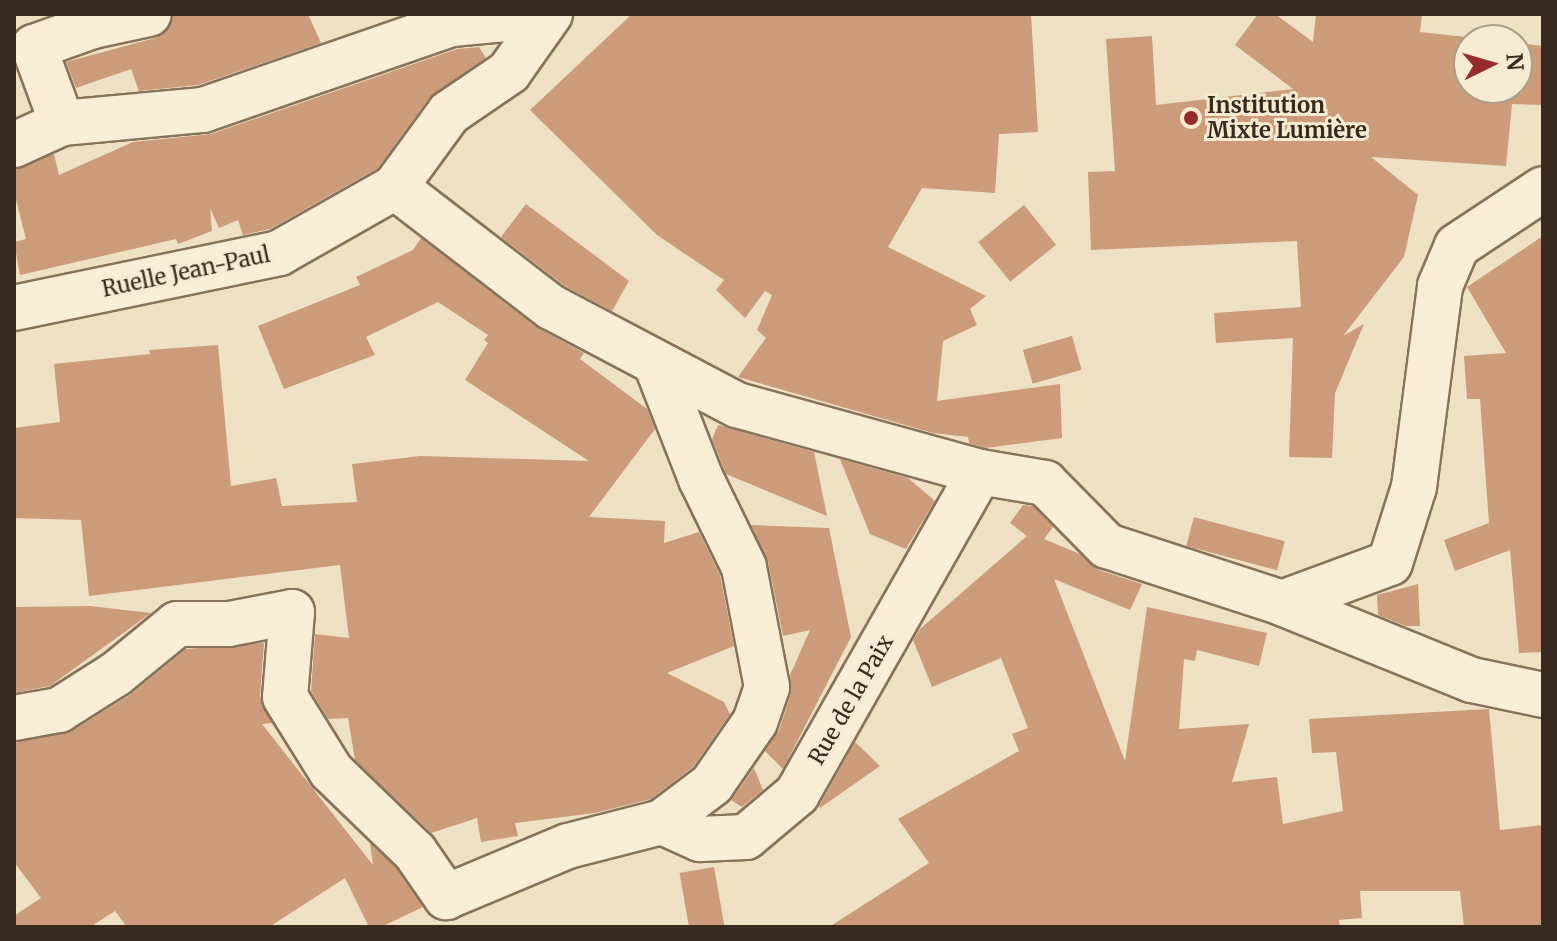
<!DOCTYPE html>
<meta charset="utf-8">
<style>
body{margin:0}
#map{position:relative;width:1557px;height:941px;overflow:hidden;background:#ede0c3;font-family:Merriweather,serif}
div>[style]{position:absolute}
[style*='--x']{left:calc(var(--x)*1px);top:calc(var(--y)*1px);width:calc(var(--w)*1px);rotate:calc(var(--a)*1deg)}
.building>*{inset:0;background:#cb9b7a;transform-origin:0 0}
.roads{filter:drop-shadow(2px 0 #87725a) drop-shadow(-2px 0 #87725a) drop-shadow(0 2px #87725a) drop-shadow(0 -2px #87725a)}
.minor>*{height:44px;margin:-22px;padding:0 22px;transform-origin:22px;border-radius:22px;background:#f8eed7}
.dots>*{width:22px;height:22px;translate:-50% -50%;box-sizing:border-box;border:4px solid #f5ebd3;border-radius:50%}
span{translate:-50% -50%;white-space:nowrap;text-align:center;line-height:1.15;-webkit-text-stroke:6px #f5ebd3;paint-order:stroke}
.poi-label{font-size:22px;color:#382a1e;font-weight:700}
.left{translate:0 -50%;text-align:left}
.street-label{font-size:22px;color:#382a1e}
.frame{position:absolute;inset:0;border:16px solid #382a1e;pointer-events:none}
.north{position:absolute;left:1453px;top:24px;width:80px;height:80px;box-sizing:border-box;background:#f5ebd3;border:2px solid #a99e8b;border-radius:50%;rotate:85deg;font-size:22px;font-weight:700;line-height:32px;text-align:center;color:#382a1e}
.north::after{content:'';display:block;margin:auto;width:28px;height:36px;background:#952b2d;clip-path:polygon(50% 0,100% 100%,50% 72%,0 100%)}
</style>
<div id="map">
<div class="building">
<i style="clip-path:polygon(173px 14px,308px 14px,321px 43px,198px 85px,139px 91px,131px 69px,76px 88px,66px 62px,155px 38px,166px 32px)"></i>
<i style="clip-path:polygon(632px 14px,1031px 14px,1038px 132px,999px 134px,995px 193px,922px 188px,888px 247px,986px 296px,970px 309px,977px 325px,943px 341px,937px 401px,1060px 384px,1062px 438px,985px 448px,969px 443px,968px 437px,933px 433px,738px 377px,766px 338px,757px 330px,772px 295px,765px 291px,745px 318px,716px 290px,724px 280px,657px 235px,530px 110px)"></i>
<i style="clip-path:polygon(1258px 14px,1275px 14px,1313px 42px,1316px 14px,1422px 14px,1420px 32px,1493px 40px,1469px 40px,1469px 88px,1517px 88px,1517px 43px,1543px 46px,1543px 105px,1512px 104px,1506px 166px,1371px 157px,1418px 195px,1404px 257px,1343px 336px,1364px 324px,1335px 393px,1332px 458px,1289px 457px,1293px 338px,1216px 343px,1214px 313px,1301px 307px,1297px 241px,1091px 250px,1088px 172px,1115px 171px,1106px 39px,1152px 36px,1156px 105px,1293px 89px,1235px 45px)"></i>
<i style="clip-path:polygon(479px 47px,486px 58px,429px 98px,378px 168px,270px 229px,243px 235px,238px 220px,219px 228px,210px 208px,212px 231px,178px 244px,176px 239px,20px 275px,14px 242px,26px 239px,14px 192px,14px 170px,54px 154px,59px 175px,133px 142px,211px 134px,457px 49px)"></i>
<i style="clip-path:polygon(526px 204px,629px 281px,612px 311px,565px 286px,501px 237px)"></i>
<i style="left:1024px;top:205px;width:51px;height:59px;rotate:51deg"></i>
<i style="clip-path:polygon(1543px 236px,1543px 652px,1519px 653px,1510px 550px,1455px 571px,1444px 540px,1489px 523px,1480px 399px,1467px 399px,1464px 356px,1506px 353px,1467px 287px)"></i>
<i style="clip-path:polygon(421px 238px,536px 327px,584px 353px,580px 359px,647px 409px,655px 429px,589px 517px,665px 521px,664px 543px,699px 532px,720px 575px,734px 646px,667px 673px,724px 702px,730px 714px,694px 766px,651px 799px,595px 813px,515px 823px,518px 836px,481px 842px,477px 818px,431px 833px,355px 760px,348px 718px,328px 719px,311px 691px,315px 634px,349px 638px,340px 565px,89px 596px,81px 520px,14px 518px,14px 428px,60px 422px,54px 364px,150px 354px,149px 350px,218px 345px,231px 486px,276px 478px,282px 506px,357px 502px,352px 464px,420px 456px,589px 461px,465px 380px,488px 343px,484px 340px,488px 335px,438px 302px,366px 337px,375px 355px,284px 389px,258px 326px,360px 285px,356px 277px,413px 250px)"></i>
<i style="left:1072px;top:336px;width:35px;height:51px;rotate:74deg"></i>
<i style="clip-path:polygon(718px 425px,814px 452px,827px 516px,726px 474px,712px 439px)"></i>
<i style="clip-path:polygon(840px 459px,908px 478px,935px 501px,906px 549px,870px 534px)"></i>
<i style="clip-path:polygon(1023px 505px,1033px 506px,1053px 527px,1044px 539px,1080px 554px,1099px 570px,1142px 584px,1130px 610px,1054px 579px,1125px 761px,1147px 607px,1267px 633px,1259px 666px,1197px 650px,1195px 661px,1184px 659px,1179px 729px,1249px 724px,1232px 782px,1277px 777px,1283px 824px,1343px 811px,1336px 752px,1312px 753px,1309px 719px,1489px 709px,1500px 830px,1543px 825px,1543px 927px,1464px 927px,1460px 891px,1360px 891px,1362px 918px,1339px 920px,1340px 927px,829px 927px,929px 863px,898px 819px,1019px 751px,1012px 734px,1028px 728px,1001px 658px,932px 687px,913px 640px,920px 629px,1027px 536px,1010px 523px)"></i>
<i style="left:1194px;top:517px;width:94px;height:30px;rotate:15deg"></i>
<i style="clip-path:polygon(751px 525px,829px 528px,851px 637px,783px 769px,765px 751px,779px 730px,791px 694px,790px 675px,810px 630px,783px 636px,768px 562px)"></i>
<i style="clip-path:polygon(1418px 584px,1420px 626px,1406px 626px,1378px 615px,1377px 595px)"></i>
<i style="clip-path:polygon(90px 606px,151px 613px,50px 686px,14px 693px,14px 607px)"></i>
<i style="clip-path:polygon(264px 643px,260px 696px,272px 723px,262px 724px,373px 865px,370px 843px,396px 868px,423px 907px,381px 927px,369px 927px,345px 878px,269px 927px,127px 927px,115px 911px,90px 927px,14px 927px,14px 916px,41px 898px,14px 862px,14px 742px,72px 731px,130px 695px,186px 649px)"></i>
<i style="clip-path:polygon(855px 742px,880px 766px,820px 808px,819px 806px)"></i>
<i style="clip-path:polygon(754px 768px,763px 790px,742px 807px,731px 800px)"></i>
<i style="left:714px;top:867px;width:61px;height:35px;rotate:80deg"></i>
</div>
<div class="roads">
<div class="minor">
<i style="--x:62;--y:123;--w:81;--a:-110.2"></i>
<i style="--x:34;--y:47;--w:63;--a:-19.6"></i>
<i style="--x:93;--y:26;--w:57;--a:-12.1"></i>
<i style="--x:14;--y:145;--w:53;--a:-24.6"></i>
<i style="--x:62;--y:123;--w:142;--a:-5.3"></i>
<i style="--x:203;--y:110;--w:263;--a:-19.1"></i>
<i style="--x:452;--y:24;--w:96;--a:-5.4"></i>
<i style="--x:395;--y:187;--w:197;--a:37.6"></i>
<i style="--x:551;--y:307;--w:210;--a:27.8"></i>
<i style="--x:737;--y:405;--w:252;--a:15.4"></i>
<i style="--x:980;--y:472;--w:66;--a:9.6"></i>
<i style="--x:1045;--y:483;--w:88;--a:45.5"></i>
<i style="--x:1107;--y:546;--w:184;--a:18"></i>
<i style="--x:1282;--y:603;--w:205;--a:22.1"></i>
<i style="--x:1472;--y:680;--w:73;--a:11.9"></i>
<i style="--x:14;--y:308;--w:271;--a:-11.7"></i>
<i style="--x:279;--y:253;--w:133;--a:-29.6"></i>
<i style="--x:395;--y:187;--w:92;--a:-53.9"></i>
<i style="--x:449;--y:113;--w:73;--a:-34.3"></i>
<i style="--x:509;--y:72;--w:71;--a:-54.7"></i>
<i style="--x:1282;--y:603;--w:115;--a:-20.3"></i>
<i style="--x:1390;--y:563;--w:80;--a:-72.5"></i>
<i style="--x:1414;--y:487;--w:203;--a:-82.6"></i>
<i style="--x:1440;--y:286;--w:43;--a:-67"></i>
<i style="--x:1457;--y:246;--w:103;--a:-33.5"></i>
<i style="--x:14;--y:718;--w:46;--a:-10.1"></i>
<i style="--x:59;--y:710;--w:67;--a:-32.3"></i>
<i style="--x:116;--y:674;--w:79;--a:-39.3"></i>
<i style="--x:177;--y:624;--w:52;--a:0"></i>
<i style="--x:229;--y:624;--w:64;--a:-10.8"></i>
<i style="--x:292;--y:612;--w:85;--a:94.7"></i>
<i style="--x:285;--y:697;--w:87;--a:58.1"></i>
<i style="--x:331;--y:771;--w:117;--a:44"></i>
<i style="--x:415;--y:852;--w:55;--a:55.4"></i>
<i style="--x:446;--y:897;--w:132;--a:-22.7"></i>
<i style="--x:568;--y:846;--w:97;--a:-14.3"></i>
<i style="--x:662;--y:822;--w:63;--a:-37.2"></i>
<i style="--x:712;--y:784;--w:75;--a:-55.3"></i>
<i style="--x:755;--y:722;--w:37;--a:-71"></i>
<i style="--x:767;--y:687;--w:122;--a:-100.9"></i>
<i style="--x:744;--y:567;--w:98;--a:-116"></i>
<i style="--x:701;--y:479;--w:121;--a:-111.3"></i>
<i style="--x:662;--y:822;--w:42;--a:24.1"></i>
<i style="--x:700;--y:839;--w:46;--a:-2.5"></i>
<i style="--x:746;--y:837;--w:67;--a:-40.1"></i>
<i style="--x:797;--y:794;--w:370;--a:-60.4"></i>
</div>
</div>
<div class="dots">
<i style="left:1191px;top:118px;background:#952b2d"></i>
</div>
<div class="poi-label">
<span class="left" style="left:1207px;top:118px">Institution<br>Mixte Lumière</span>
</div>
<div class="street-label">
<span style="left:186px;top:272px;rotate:-12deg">Ruelle Jean-Paul</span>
<span style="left:851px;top:700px;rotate:-60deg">Rue de la Paix</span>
</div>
<div class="frame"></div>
<div class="north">N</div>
</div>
